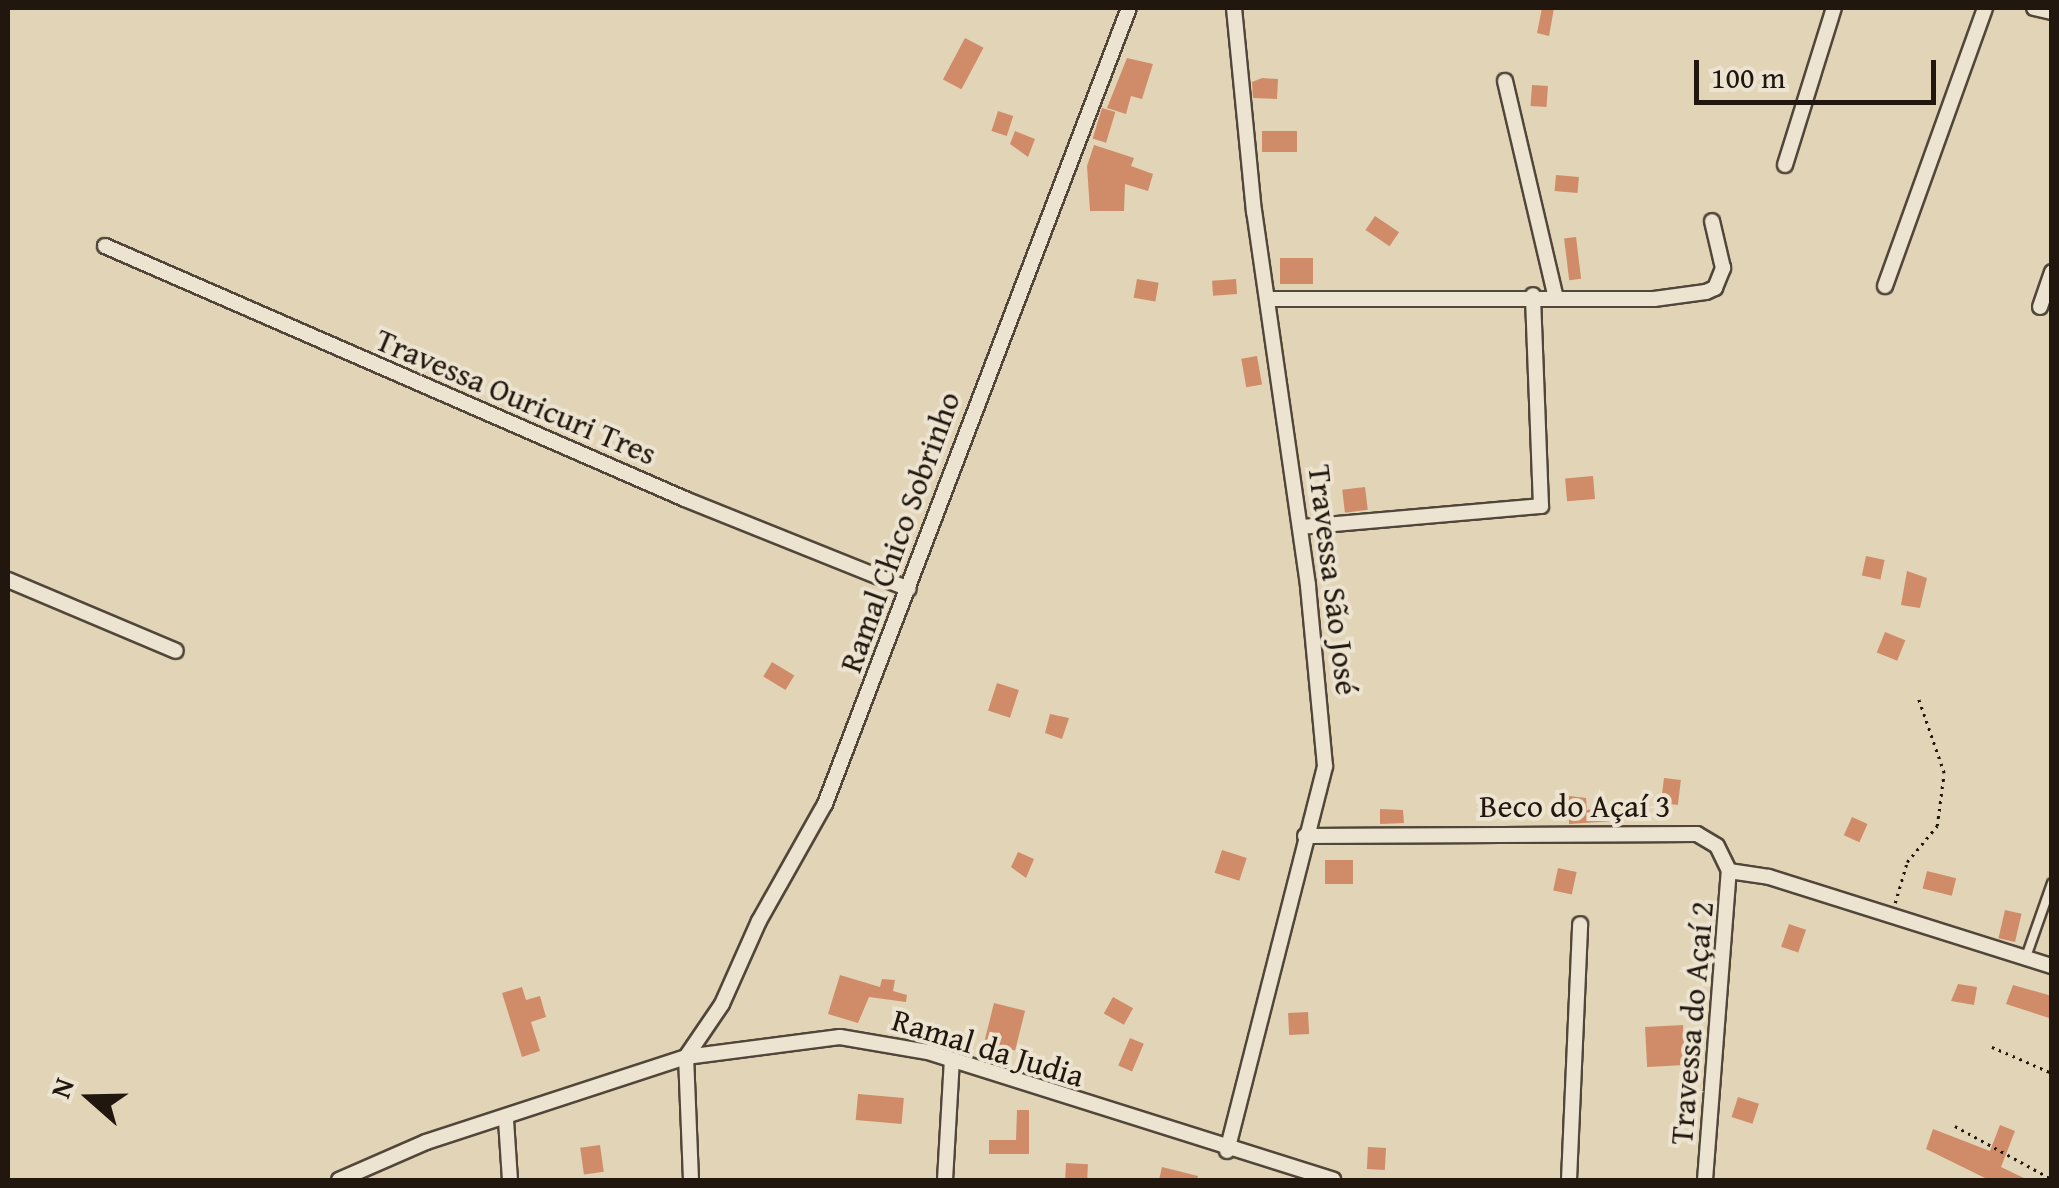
<!DOCTYPE html>
<meta charset="utf-8">
<style>
body{margin:0}
#map{position:relative;width:2059px;height:1188px;overflow:hidden;background:#e1d4b7;font-family:"Gentium Book Plus",serif}
div>[style]{position:absolute}
[style*='--x']{left:calc(var(--x)*1px);top:calc(var(--y)*1px);width:calc(var(--w)*1px);rotate:calc(var(--a)*1deg)}
.building>*{inset:0;background:#d08c68;transform-origin:0 0}
.path>*{height:2.5px;margin-top:-1.25px;transform-origin:0;background:repeating-linear-gradient(90deg,#21170f 0 2.5px,transparent 0 7.5px)}
.roads{filter:drop-shadow(2px 0 #514639) drop-shadow(-2px 0 #514639) drop-shadow(0 2px #514639) drop-shadow(0 -2px #514639)}
.lane>*{height:8px;margin:-4px;padding:0 4px;transform-origin:4px;border-radius:4px;background:#ece3d0}
.street>*{height:14px;margin:-7px;padding:0 7px;transform-origin:7px;border-radius:7px;background:#ece3d0}
span{translate:-50% -50%;white-space:nowrap;text-align:center;line-height:1.15;-webkit-text-stroke:8px #ece3d0;paint-order:stroke}
.street-label{font-size:32px;color:#21170f}
.frame{position:absolute;inset:0;border:10px solid #21170f;pointer-events:none}
.north{position:absolute;left:40px;top:1048px;width:100px;height:100px;-webkit-text-stroke:8px #ece3d0;paint-order:stroke;rotate:290deg;font-size:28px;font-weight:700;line-height:40px;text-align:center;color:#21170f}
.north::after{content:'';display:block;margin:auto;width:35px;height:45px;background:#21170f;clip-path:polygon(50% 0,100% 100%,50% 72%,0 100%)}
.scale{position:absolute;left:1694px;top:60px;width:242px;height:45px;box-sizing:border-box;border:5px solid #21170f;border-top:0;padding-left:12px;font-size:30px;line-height:35px;white-space:nowrap;color:#21170f;-webkit-text-stroke:8px #ece3d0;paint-order:stroke}
</style>
<div id="map">
<div class="building">
<i style="clip-path:polygon(1542px 8px,1554px 8px,1549px 36px,1537px 33px)"></i>
<i style="left:965px;top:38px;width:21px;height:47px;rotate:28deg"></i>
<i style="clip-path:polygon(1127px 58px,1153px 64px,1142px 99px,1131px 96px,1126px 114px,1107px 108px)"></i>
<i style="clip-path:polygon(1262px 78px,1278px 79px,1277px 99px,1253px 98px,1252px 82px)"></i>
<i style="left:1532px;top:85px;width:16px;height:21px;rotate:4deg"></i>
<i style="left:1102px;top:108px;width:14px;height:32px;rotate:17deg"></i>
<i style="left:998px;top:111px;width:16px;height:21px;rotate:18deg"></i>
<i style="clip-path:polygon(1015px 131px,1035px 139px,1028px 157px,1010px 144px)"></i>
<i style="left:1262px;top:131px;width:35px;height:21px"></i>
<i style="clip-path:polygon(1094px 145px,1134px 158px,1131px 166px,1153px 174px,1148px 191px,1125px 184px,1124px 211px,1090px 211px,1087px 166px)"></i>
<i style="left:1556px;top:175px;width:23px;height:16px;rotate:5deg"></i>
<i style="left:1375px;top:216px;width:29px;height:17px;rotate:34deg"></i>
<i style="left:1576px;top:237px;width:42px;height:12px;rotate:83deg"></i>
<i style="left:1280px;top:258px;width:33px;height:26px"></i>
<i style="left:1137px;top:279px;width:22px;height:19px;rotate:10deg"></i>
<i style="left:1236px;top:279px;width:15px;height:24px;rotate:86deg"></i>
<i style="left:1257px;top:356px;width:29px;height:16px;rotate:80deg"></i>
<i style="left:1593px;top:476px;width:23px;height:28px;rotate:85deg"></i>
<i style="left:1365px;top:487px;width:23px;height:23px;rotate:83deg"></i>
<i style="left:1866px;top:556px;width:19px;height:20px;rotate:12deg"></i>
<i style="clip-path:polygon(1907px 571px,1927px 578px,1920px 608px,1901px 605px)"></i>
<i style="left:1885px;top:632px;width:22px;height:22px;rotate:22deg"></i>
<i style="left:772px;top:662px;width:26px;height:17px;rotate:31deg"></i>
<i style="left:997px;top:683px;width:23px;height:29px;rotate:18deg"></i>
<i style="clip-path:polygon(1050px 714px,1069px 718px,1062px 739px,1045px 733px)"></i>
<i style="left:1664px;top:778px;width:17px;height:25px;rotate:7deg"></i>
<i style="clip-path:polygon(1569px 796px,1586px 798px,1587px 810px,1643px 801px,1643px 819px,1569px 824px)"></i>
<i style="clip-path:polygon(1380px 809px,1403px 810px,1404px 823px,1380px 824px)"></i>
<i style="left:1852px;top:817px;width:17px;height:20px;rotate:24deg"></i>
<i style="left:1222px;top:850px;width:26px;height:24px;rotate:18deg"></i>
<i style="clip-path:polygon(1018px 852px,1034px 859px,1026px 878px,1011px 867px)"></i>
<i style="left:1325px;top:860px;width:28px;height:24px"></i>
<i style="left:1558px;top:868px;width:19px;height:23px;rotate:12deg"></i>
<i style="left:1927px;top:871px;width:30px;height:18px;rotate:14deg"></i>
<i style="left:2005px;top:910px;width:17px;height:29px;rotate:13deg"></i>
<i style="left:1789px;top:924px;width:18px;height:24px;rotate:19deg"></i>
<i style="clip-path:polygon(840px 975px,880px 987px,882px 979px,895px 980px,893px 991px,907px 995px,906px 1002px,869px 997px,858px 1023px,828px 1014px)"></i>
<i style="clip-path:polygon(1958px 984px,1977px 987px,1974px 1005px,1951px 1001px)"></i>
<i style="clip-path:polygon(2013px 985px,2052px 996px,2049px 1018px,2006px 1004px)"></i>
<i style="clip-path:polygon(522px 987px,526px 1000px,540px 996px,546px 1017px,531px 1022px,540px 1051px,522px 1057px,502px 993px)"></i>
<i style="left:1113px;top:997px;width:23px;height:19px;rotate:29deg"></i>
<i style="left:994px;top:1003px;width:32px;height:41px;rotate:14deg"></i>
<i style="left:1308px;top:1012px;width:22px;height:20px;rotate:87deg"></i>
<i style="left:1683px;top:1025px;width:40px;height:38px;rotate:87deg"></i>
<i style="left:1130px;top:1038px;width:15px;height:30px;rotate:23deg"></i>
<i style="left:858px;top:1094px;width:46px;height:26px;rotate:5deg"></i>
<i style="left:1738px;top:1097px;width:22px;height:21px;rotate:18deg"></i>
<i style="clip-path:polygon(1017px 1110px,1029px 1110px,1029px 1154px,989px 1154px,989px 1140px,1016px 1140px)"></i>
<i style="clip-path:polygon(2000px 1125px,2015px 1131px,2001px 1167px,2028px 1180px,1989px 1180px,1926px 1149px,1933px 1129px,1990px 1151px)"></i>
<i style="left:600px;top:1145px;width:27px;height:20px;rotate:82deg"></i>
<i style="left:1368px;top:1147px;width:18px;height:22px;rotate:3deg"></i>
<i style="left:1066px;top:1163px;width:22px;height:17px;rotate:3deg"></i>
<i style="clip-path:polygon(1162px 1167px,1198px 1176px,1197px 1180px,1159px 1180px)"></i>
</div>
<div class="path">
<i style="--x:1895;--y:903;--w:43;--a:-73.7"></i>
<i style="--x:1907;--y:862;--w:47;--a:-50.2"></i>
<i style="--x:1937;--y:826;--w:53;--a:-82.5"></i>
<i style="--x:1944;--y:773;--w:79;--a:-109.1"></i>
<i style="--x:1992;--y:1047;--w:65;--a:23.4"></i>
<i style="--x:1955;--y:1126;--w:111;--a:28.7"></i>
</div>
<div class="roads">
<div class="lane">
<i style="--x:2026;--y:957;--w:78;--a:-70.6"></i>
</div>
<div class="street">
<i style="--x:2034;--y:8;--w:18;--a:13"></i>
<i style="--x:1505;--y:81;--w:220;--a:76.8"></i>
<i style="--x:1785;--y:165;--w:164;--a:-72.7"></i>
<i style="--x:105;--y:246;--w:633;--a:23.57"></i>
<i style="--x:685;--y:499;--w:241;--a:21.9"></i>
<i style="--x:1885;--y:286;--w:295;--a:-70.2"></i>
<i style="--x:1269;--y:299;--w:385;--a:0"></i>
<i style="--x:1654;--y:299;--w:52;--a:-7.7"></i>
<i style="--x:1706;--y:292;--w:10;--a:-24"></i>
<i style="--x:1715;--y:288;--w:22;--a:-68"></i>
<i style="--x:1723;--y:268;--w:48;--a:-103.2"></i>
<i style="--x:2040;--y:307;--w:37;--a:-71"></i>
<i style="--x:1301;--y:527;--w:241;--a:-5"></i>
<i style="--x:1541;--y:506;--w:211;--a:-92.2"></i>
<i style="--x:8;--y:580;--w:182;--a:22.9"></i>
<i style="--x:1305;--y:836;--w:392;--a:-0.3"></i>
<i style="--x:1697;--y:834;--w:23;--a:31"></i>
<i style="--x:1717;--y:846;--w:28;--a:64"></i>
<i style="--x:1729;--y:871;--w:40;--a:8.5"></i>
<i style="--x:1769;--y:877;--w:297;--a:17.5"></i>
<i style="--x:506;--y:1120;--w:60;--a:86.2"></i>
<i style="--x:1227;--y:1151;--w:397;--a:-75.7"></i>
<i style="--x:1325;--y:766;--w:182;--a:-95.4"></i>
<i style="--x:1308;--y:585;--w:377;--a:-98.2"></i>
<i style="--x:1254;--y:212;--w:205;--a:-95.6"></i>
<i style="--x:339;--y:1180;--w:95;--a:-23.6"></i>
<i style="--x:426;--y:1142;--w:274;--a:-18.1"></i>
<i style="--x:686;--y:1057;--w:155;--a:-7.4"></i>
<i style="--x:840;--y:1037;--w:89;--a:9.7"></i>
<i style="--x:928;--y:1052;--w:425;--a:17.5"></i>
<i style="--x:691;--y:1180;--w:123;--a:-92.3"></i>
<i style="--x:686;--y:1057;--w:64;--a:-55.8"></i>
<i style="--x:722;--y:1004;--w:91;--a:-66"></i>
<i style="--x:759;--y:921;--w:134;--a:-60.6"></i>
<i style="--x:825;--y:804;--w:852;--a:-69.1"></i>
<i style="--x:945;--y:1180;--w:120;--a:-86.7"></i>
<i style="--x:1569;--y:1180;--w:256;--a:-87.5"></i>
<i style="--x:1705;--y:1180;--w:310;--a:-85.6"></i>
</div>
</div>
<div class="street-label">
<span style="left:516px;top:397px;rotate:23deg">Travessa Ouricuri Tres</span>
<span style="left:900px;top:532px;rotate:-70deg">Ramal Chico Sobrinho</span>
<span style="left:1333px;top:580px;rotate:83deg">Travessa São José</span>
<span style="left:1575px;top:806px">Beco do Açaí 3</span>
<span style="left:1692px;top:1023px;rotate:-85deg">Travessa do Açaí 2</span>
<span style="left:988px;top:1048px;rotate:17deg">Ramal da Judia</span>
</div>
<div class="frame"></div>
<div class="north">N</div>
<div class="scale">100 m</div>
</div>
